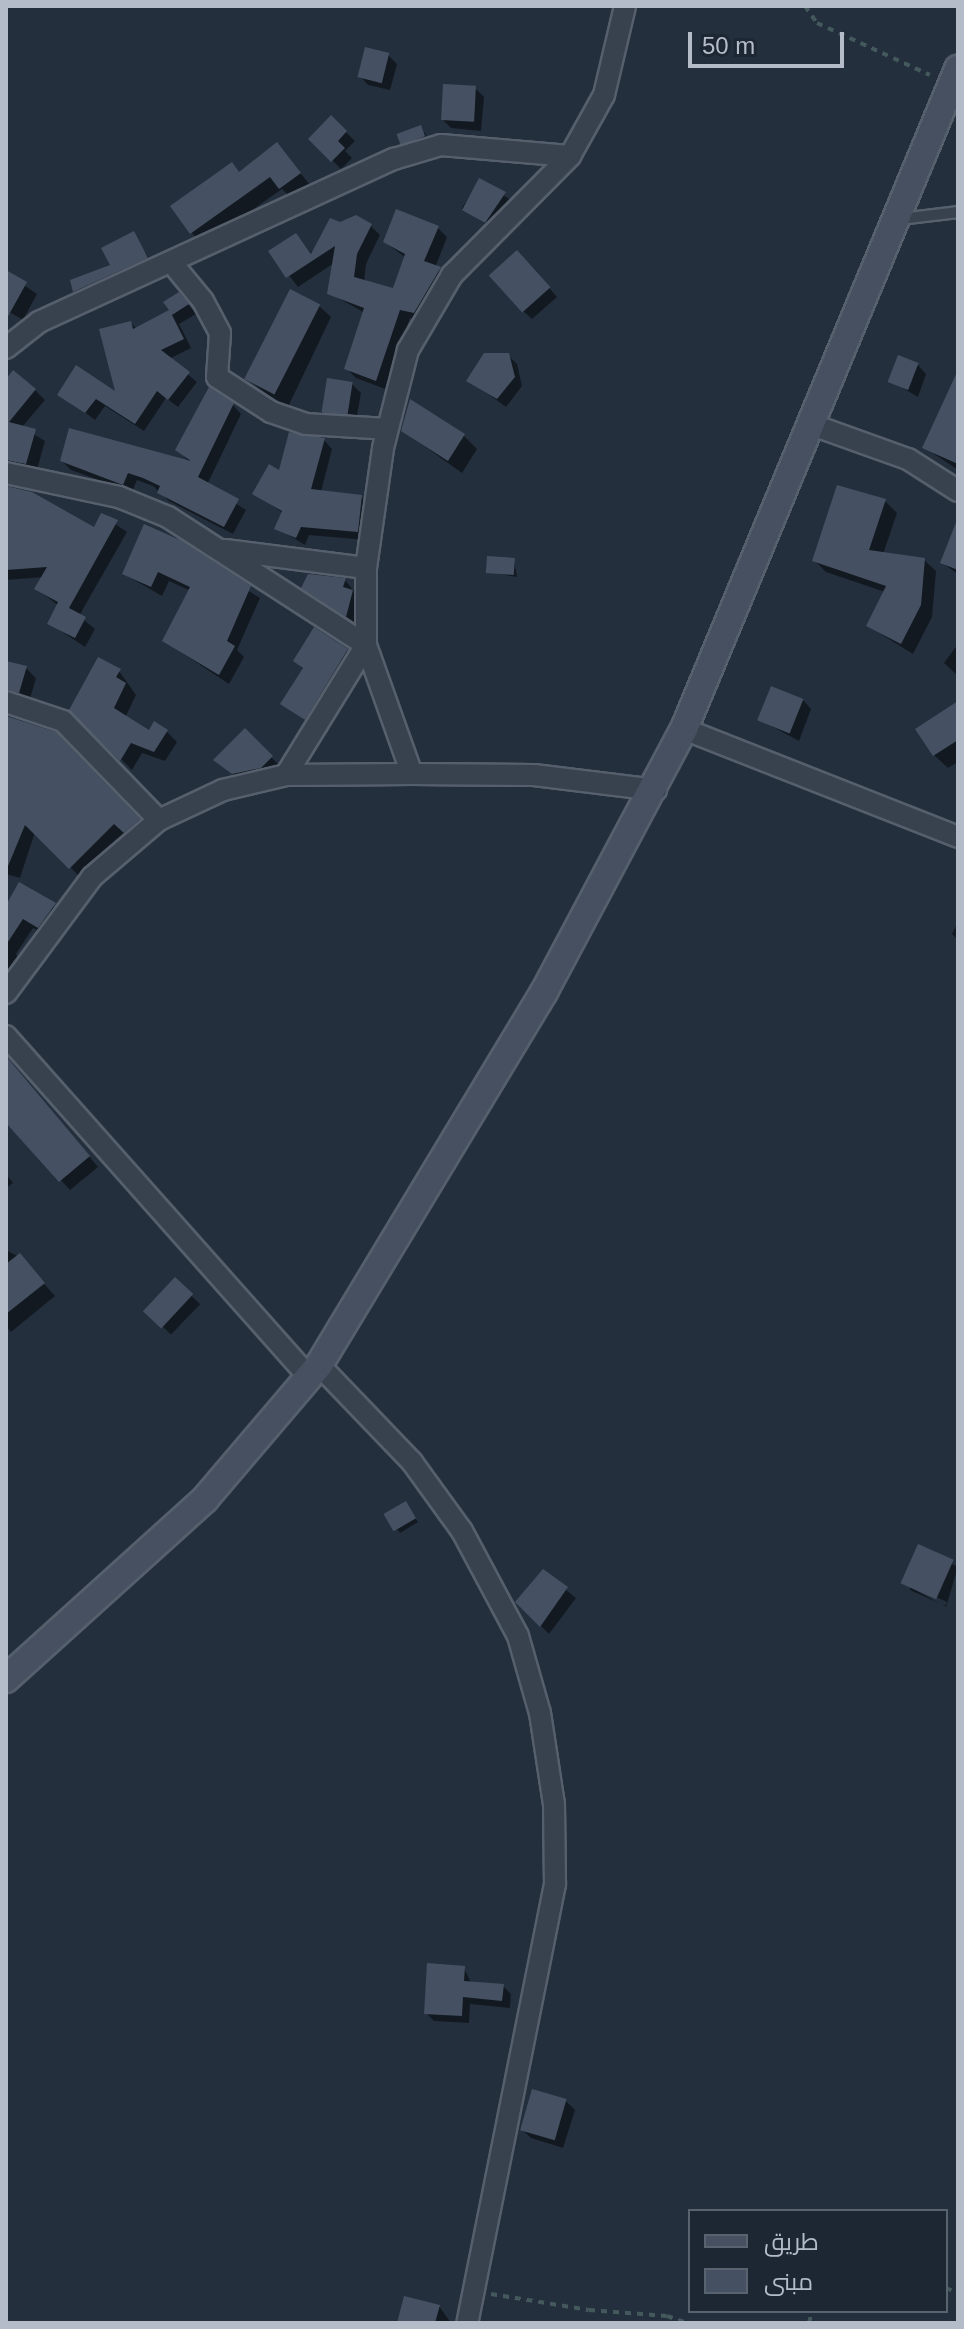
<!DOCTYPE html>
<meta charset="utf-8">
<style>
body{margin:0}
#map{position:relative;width:964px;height:2329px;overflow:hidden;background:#242f3e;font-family:Arial,Cairo,sans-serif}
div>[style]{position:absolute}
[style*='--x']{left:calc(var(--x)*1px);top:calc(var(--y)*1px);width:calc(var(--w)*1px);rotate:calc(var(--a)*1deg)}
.shadow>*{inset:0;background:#0007;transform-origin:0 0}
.building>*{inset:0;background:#455162;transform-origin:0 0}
.path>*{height:4px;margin-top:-2px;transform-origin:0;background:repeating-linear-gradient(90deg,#44595c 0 6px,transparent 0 12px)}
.roads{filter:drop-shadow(2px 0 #565f6c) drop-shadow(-2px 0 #565f6c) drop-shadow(0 2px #565f6c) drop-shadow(0 -2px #565f6c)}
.lane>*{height:10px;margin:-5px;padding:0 5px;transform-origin:5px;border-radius:5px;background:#38414e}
.street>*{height:20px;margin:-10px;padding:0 10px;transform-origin:10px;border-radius:10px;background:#38414e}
.secondary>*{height:26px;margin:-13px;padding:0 13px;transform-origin:13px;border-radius:13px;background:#465061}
span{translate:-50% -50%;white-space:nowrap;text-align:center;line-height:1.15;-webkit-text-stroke:7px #1d2633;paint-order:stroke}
.frame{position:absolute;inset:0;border:8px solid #b4bcc9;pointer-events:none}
.legend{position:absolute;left:688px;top:2209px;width:260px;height:104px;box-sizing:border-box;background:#1d2633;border:2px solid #59626f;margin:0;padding:10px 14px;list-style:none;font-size:24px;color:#b4bcc9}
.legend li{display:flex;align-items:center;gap:16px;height:40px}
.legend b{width:40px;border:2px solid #59626f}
.scale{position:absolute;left:688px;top:32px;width:156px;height:36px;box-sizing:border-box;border:4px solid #b4bcc9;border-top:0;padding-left:10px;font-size:24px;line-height:28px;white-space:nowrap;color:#b4bcc9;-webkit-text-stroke:6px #1d2633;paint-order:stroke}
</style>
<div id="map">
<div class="shadow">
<i style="clip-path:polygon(388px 55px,397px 64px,390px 90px,368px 85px,360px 76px)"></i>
<i style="clip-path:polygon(475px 88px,484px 97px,481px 131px,451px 128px,442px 119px)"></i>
<i style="clip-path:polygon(331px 118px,355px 141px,345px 151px,352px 158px,341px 169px,311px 139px)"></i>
<i style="clip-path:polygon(421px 127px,432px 145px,410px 152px,401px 143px)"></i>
<i style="clip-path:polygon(277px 145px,311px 186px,293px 200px,282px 189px,203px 245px,191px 232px,240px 173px)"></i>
<i style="left:480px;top:180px;width:40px;height:34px;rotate:33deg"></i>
<i style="clip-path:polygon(340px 225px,370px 225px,380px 235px,366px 264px,364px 282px,394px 290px,406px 258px,385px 242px,438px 228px,447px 237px,435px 268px,450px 279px,425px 322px,410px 318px,385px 389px,356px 378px,346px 368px,365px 313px,329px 293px,334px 263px,298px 287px,271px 252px,296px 235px,313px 255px)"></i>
<i style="clip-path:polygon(133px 233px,154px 266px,82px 299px,74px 291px,113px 266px)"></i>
<i style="clip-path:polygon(526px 261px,557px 297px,532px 319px,523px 311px)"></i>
<i style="clip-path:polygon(6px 273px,37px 294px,23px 320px,6px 310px)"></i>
<i style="clip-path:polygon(187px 303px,196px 314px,179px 324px,191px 348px,169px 359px,197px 382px,178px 407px,166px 398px,144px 431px,105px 406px,95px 420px,60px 394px,118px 395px,131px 323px,137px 329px)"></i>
<i style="clip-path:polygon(319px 306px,331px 317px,287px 409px,248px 380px)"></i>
<i style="clip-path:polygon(508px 355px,517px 364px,522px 386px,506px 407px,469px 380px)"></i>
<i style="clip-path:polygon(918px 365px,926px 374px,918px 397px,891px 381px)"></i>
<i style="clip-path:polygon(958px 375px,958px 470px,924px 447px)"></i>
<i style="clip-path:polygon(6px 382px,35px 390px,45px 400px,22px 427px,45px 441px,36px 473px,6px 476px)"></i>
<i style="clip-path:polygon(352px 384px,361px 393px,356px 421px,331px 420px,323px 411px)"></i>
<i style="clip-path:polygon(233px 405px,241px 414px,207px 485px,246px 510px,233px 534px,169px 501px,153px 486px,137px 480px,132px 492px,71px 470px,62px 461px,190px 463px,178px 450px)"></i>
<i style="clip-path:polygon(403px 431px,464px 436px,477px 449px,462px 473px)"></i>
<i style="clip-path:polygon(324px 440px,332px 449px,321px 492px,361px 497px,370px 506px,366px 540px,309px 535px,305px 545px,277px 528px,283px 513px,254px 493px)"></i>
<i style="clip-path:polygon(6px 487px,95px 530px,102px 515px,127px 532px,79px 616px,95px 629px,85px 647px,49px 623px,59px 606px,37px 589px,44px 577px,6px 580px)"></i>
<i style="clip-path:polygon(885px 501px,897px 513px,883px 554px,924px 560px,936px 571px,932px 617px,913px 654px,868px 626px,885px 592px,826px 572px,814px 560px)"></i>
<i style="clip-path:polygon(958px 525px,958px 574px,942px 563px)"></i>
<i style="clip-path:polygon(145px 527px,260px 598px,237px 650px,244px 657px,229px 684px,164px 641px,191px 591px,169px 581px,162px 596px,124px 574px)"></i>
<i style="clip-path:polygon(514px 560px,517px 577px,488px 572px)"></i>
<i style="clip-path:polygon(345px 580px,361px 600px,355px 623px,304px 587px)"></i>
<i style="clip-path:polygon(958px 644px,958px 676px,944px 663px)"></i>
<i style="clip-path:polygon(347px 651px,359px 662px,317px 730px,283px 703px,304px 670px,295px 661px)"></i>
<i style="clip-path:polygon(6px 664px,26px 668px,36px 678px,29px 702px,7px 701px,6px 713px)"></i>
<i style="clip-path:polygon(119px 671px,136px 695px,125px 718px,149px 733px,167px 732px,177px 742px,165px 761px,142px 753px,132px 770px,71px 709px)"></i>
<i style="clip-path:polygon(803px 700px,811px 709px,799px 741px,760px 720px)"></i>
<i style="clip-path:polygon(958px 703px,958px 762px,948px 768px,934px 755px)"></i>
<i style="clip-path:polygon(6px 716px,55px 734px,148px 830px,135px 841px,125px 833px,80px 877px,35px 832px,20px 878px,6px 874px)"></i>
<i style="clip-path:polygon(245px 731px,280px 766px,242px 782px,216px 760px)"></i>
<i style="clip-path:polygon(20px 885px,65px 914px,48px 937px,33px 928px,16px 954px,24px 970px,6px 998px,6px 909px)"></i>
<i style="clip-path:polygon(958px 922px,958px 940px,952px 934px)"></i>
<i style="clip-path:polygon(6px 1057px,98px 1167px,70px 1190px,6px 1120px)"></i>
<i style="clip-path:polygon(6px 1174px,13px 1183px,6px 1188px)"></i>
<i style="clip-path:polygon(6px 1250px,21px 1258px,55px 1296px,11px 1332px,6px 1326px)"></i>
<i style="left:175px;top:1280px;width:35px;height:42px;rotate:44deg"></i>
<i style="clip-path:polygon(409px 1508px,418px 1522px,400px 1533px,387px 1515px)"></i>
<i style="clip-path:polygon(evenodd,919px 1547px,958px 1567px,946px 1607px,903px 1583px,919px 1547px,910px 1585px,947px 1602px,945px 1606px,910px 1590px,910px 1585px)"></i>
<i style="clip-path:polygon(543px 1572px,576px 1598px,549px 1634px,517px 1602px)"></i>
<i style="clip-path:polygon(464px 1968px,471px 1983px,503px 1986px,511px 1994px,510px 2008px,470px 2004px,469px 2023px,434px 2021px,426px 2013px)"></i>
<i style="clip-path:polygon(566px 2101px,575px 2110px,563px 2148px,531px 2138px,522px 2130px)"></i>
<i style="clip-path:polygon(439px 2306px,451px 2323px,401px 2323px)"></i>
</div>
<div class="building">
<i style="left:365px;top:47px;width:25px;height:31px;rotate:14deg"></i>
<i style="left:443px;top:84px;width:33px;height:36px;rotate:3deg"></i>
<i style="clip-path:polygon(331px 115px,347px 131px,338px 141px,345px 148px,331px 162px,308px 139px)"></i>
<i style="left:421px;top:125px;width:12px;height:26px;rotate:70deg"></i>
<i style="clip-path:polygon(277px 142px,301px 173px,279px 189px,270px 177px,190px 234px,170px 206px,232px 162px,239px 172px)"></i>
<i style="clip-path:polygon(479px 178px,506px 192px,485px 223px,462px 210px)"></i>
<i style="clip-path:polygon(396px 209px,439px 226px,424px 261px,441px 267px,414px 313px,400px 310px,376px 381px,344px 369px,364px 308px,327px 294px,335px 246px,286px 278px,268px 251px,296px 233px,311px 254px,330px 218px,340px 222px,356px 215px,372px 224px,357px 254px,354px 277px,393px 288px,405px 254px,383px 242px)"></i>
<i style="clip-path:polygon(134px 231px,148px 258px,73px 292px,70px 280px,110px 265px,101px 248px)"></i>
<i style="left:517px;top:250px;width:50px;height:38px;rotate:48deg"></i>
<i style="clip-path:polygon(6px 270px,27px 282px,6px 320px)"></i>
<i style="left:290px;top:289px;width:34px;height:101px;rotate:27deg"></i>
<i style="clip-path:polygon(179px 292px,189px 304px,172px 315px,184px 339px,161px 350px,190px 372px,168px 400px,157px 391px,135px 424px,96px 399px,85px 413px,57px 395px,76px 365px,115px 391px,99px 329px,131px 321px,133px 329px,169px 310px,163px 302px)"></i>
<i style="clip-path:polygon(484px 353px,509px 353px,515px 377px,497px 399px,466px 381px)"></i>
<i style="left:898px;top:355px;width:22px;height:29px;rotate:21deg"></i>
<i style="clip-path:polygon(13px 370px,36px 389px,9px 422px,36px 429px,26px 464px,6px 460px,6px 379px)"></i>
<i style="clip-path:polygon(958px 370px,958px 464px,922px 448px)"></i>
<i style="left:327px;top:378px;width:26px;height:35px;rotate:9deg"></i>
<i style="clip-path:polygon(209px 387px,234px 403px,198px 477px,239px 499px,224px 527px,157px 493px,160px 486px,143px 478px,128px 473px,123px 485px,60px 461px,69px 428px,191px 461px,175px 450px)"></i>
<i style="clip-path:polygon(410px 399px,465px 434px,448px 461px,401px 431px)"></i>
<i style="clip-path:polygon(289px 432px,325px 438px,311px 489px,362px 495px,358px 532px,301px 527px,296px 538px,274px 529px,282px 511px,252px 494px,269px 464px,279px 470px)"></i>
<i style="clip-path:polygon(837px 485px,886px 499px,869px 550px,925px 558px,921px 605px,901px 644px,866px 626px,886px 586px,812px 561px)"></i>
<i style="clip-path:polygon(6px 486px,32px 492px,94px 527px,101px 513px,118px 520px,69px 608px,86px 617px,75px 638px,47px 624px,58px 602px,34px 589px,47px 567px,6px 570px)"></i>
<i style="clip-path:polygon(957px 520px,958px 520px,958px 570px,940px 563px)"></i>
<i style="clip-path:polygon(144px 524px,180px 540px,251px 586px,227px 641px,235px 646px,219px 675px,162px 641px,190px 587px,158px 572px,151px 587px,122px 574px)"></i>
<i style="left:487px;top:556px;width:28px;height:17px;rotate:4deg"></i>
<i style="clip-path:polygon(308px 574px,346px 578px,343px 587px,353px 590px,346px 617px,301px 588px)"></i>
<i style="clip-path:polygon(314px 627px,348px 649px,305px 720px,280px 704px,303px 668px,293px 661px)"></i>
<i style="clip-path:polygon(98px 657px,121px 669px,116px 677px,126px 683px,114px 708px,149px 730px,154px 721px,168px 730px,154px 752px,131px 743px,120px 761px,69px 710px)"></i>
<i style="clip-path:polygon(6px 661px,27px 666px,19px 693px,6px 689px)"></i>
<i style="left:771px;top:686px;width:35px;height:37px;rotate:22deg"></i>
<i style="clip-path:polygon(958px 701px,958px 740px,933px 756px,915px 729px)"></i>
<i style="clip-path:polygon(6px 716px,56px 732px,140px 819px,124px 833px,114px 824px,69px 869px,25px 825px,6px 871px)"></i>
<i style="clip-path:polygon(245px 728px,273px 756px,261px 768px,232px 774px,213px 760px)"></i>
<i style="clip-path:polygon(19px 882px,56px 903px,38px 928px,23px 919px,6px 945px,6px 905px)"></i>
<i style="clip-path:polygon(6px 1056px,90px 1156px,59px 1182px,6px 1123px)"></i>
<i style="clip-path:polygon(20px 1253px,45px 1283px,6px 1314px,6px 1264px)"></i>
<i style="left:175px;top:1277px;width:25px;height:47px;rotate:43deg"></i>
<i style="left:406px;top:1501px;width:20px;height:26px;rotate:60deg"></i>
<i style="left:918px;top:1544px;width:39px;height:43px;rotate:24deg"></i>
<i style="clip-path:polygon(543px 1569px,568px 1587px,540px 1627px,515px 1602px)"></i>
<i style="clip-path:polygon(427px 1963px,465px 1966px,464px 1981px,504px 1984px,502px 2001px,463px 1997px,462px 2016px,424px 2014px)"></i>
<i style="left:532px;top:2089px;width:36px;height:43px;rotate:16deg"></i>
<i style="clip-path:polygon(404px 2296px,440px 2305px,435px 2323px,397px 2323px)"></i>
</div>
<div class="path">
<i style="--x:805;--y:6;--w:21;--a:55"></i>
<i style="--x:817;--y:23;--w:124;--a:24.7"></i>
<i style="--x:946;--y:2288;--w:13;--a:23"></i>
<i style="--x:491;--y:2294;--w:99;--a:9.3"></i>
<i style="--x:589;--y:2310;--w:78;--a:4.4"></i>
<i style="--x:667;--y:2316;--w:21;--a:19"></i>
<i style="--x:809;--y:2323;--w:12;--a:-76"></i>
</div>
<div class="roads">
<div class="lane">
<i style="--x:900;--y:219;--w:58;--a:-6.9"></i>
</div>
<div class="street">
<i style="--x:171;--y:262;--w:50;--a:50.6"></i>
<i style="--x:203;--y:301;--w:36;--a:62"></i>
<i style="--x:220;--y:333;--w:44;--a:93.9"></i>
<i style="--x:217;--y:377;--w:64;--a:32.9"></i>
<i style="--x:271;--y:412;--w:37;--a:19"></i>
<i style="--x:306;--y:424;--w:81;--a:3.5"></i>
<i style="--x:6;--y:348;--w:42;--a:-38.2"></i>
<i style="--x:39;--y:322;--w:391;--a:-24.7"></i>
<i style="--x:394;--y:159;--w:49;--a:-16.6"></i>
<i style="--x:441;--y:145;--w:129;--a:4.9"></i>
<i style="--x:810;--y:424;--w:104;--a:19.7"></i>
<i style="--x:908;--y:459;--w:59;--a:32.6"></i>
<i style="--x:6;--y:473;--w:116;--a:12"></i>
<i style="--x:119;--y:497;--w:53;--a:22.2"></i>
<i style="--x:168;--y:517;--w:236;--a:32.9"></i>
<i style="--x:366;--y:645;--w:137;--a:70.4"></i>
<i style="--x:225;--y:550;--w:142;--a:7.3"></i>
<i style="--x:6;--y:702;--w:60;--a:18.4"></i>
<i style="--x:63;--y:721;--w:138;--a:45.9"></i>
<i style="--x:684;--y:729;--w:295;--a:21.5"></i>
<i style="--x:286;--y:775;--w:153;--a:-58.4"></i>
<i style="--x:366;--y:645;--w:77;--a:-90"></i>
<i style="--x:366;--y:568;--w:121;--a:-81.9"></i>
<i style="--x:383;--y:448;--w:101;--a:-75.7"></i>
<i style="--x:408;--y:350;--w:87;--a:-59.6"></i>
<i style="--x:452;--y:275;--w:168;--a:-45.2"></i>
<i style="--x:570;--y:156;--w:70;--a:-60.9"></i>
<i style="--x:604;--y:95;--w:91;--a:-76.7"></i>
<i style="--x:6;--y:993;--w:144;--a:-53.4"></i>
<i style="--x:92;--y:877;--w:88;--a:-40.4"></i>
<i style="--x:159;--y:820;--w:71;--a:-25.1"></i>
<i style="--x:223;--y:790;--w:65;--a:-13.4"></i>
<i style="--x:286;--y:775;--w:126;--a:-0.5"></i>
<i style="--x:412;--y:774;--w:122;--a:0.5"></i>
<i style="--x:534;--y:775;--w:123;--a:7"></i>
<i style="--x:6;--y:1036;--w:456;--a:48.4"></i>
<i style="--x:319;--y:1365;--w:134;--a:46.2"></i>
<i style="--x:412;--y:1462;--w:85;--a:54.1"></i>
<i style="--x:462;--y:1531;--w:119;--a:61.9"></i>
<i style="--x:518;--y:1636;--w:80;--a:74.1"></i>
<i style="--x:540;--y:1713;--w:92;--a:81.3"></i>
<i style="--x:554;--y:1804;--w:80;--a:89.3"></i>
<i style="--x:555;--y:1884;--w:448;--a:101.3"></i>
</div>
<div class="secondary">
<i style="--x:6;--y:1679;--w:268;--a:-42.1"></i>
<i style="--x:205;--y:1499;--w:176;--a:-49.6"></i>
<i style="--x:319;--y:1365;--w:436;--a:-58.9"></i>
<i style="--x:544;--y:992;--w:298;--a:-62"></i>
<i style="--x:684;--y:729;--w:715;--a:-67.45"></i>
</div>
</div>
<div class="frame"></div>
<ul class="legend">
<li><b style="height:10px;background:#465061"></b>طريق</li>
<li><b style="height:22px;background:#455162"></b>مبنى</li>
</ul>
<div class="scale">50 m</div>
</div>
